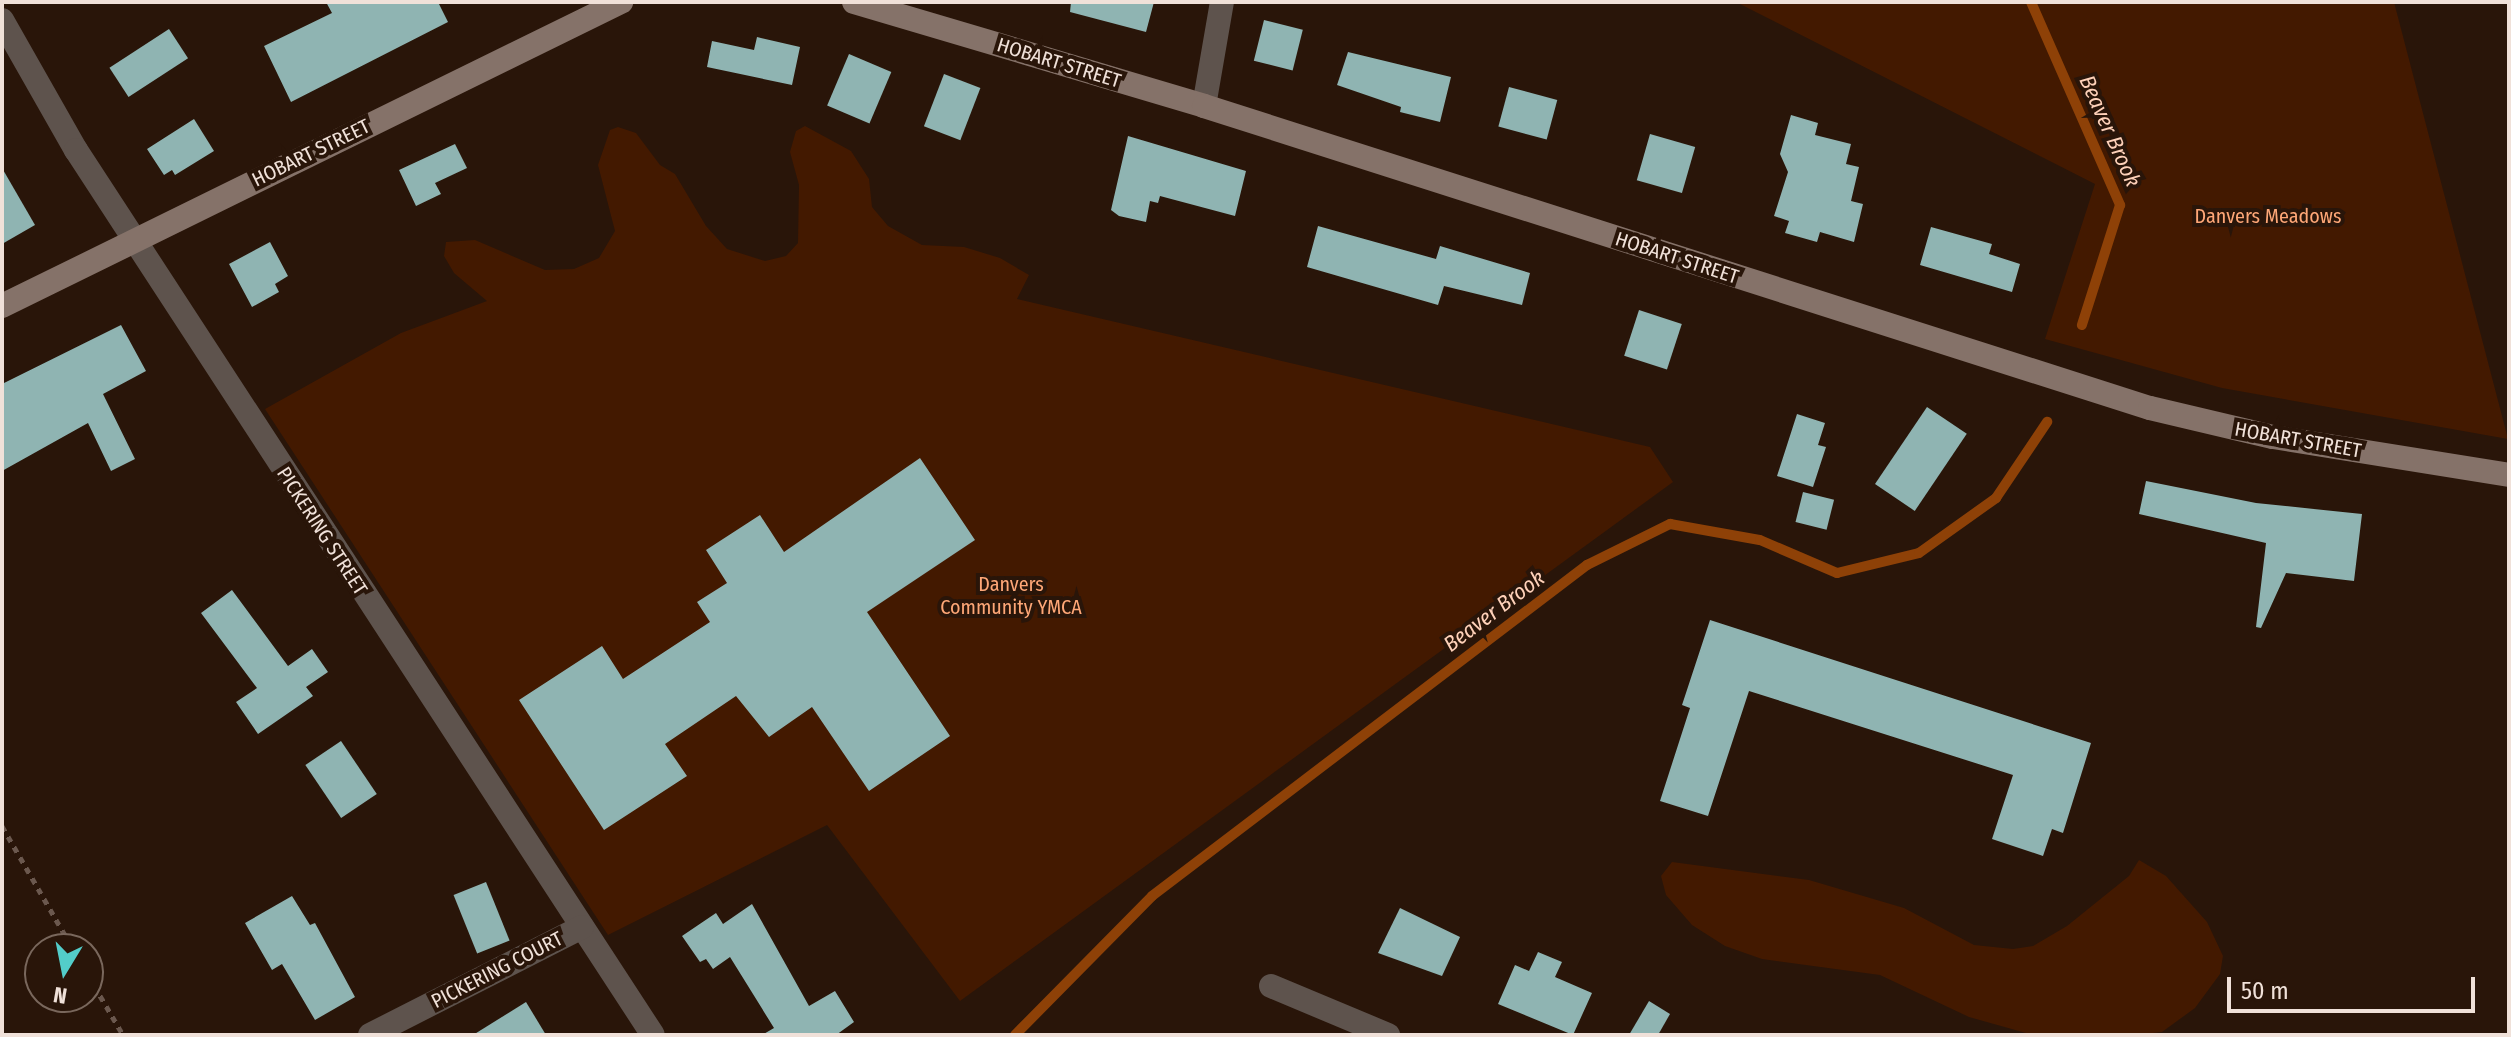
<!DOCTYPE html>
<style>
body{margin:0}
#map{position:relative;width:2511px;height:1037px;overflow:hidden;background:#291509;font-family:"Fira Sans Condensed",sans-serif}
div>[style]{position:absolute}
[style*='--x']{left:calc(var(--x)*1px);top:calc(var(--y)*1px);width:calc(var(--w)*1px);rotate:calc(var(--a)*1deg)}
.green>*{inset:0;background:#431900}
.stream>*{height:10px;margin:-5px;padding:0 5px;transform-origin:5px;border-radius:5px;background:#8e4107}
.building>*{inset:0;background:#8fb4b2;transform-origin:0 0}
.path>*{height:5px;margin-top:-2.5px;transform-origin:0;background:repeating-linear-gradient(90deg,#6b584e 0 6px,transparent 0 12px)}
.street>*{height:24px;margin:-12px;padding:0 12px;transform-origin:12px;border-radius:12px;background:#5e534d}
.secondary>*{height:24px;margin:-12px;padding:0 12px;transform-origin:12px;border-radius:12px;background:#857269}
span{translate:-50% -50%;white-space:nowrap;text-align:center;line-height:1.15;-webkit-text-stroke:8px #291509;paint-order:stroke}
.street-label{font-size:20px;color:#f0e1d9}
.park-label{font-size:20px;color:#fea777}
.water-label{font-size:22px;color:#fed1b9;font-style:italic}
.frame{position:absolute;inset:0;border:4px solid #f0e1d9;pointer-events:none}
.north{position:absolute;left:24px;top:933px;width:80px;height:80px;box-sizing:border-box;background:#291509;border:2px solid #79675c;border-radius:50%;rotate:190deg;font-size:22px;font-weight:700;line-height:32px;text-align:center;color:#f0e1d9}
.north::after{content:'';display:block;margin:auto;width:28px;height:36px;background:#53cdca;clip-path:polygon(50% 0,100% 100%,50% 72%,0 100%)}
.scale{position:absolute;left:2227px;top:977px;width:248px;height:36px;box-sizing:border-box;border:4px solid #f0e1d9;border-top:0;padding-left:10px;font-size:24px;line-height:28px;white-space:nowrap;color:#f0e1d9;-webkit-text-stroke:6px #291509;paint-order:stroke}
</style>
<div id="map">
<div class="green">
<i style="clip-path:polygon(1736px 2px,2394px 2px,2508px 439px,2222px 388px,2045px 339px,2095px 184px)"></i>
<i style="clip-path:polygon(805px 126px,851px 151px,869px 179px,872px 207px,888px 226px,922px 245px,964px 247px,1000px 258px,1029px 275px,1017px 299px,1650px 447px,1673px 482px,960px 1001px,827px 825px,608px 935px,265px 409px,401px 333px,487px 301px,454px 273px,444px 256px,446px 242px,475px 240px,545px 270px,574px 269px,599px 258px,615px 231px,598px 165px,610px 130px,618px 127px,636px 133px,660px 165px,675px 174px,706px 226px,727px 249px,765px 261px,786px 256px,798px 243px,799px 185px,790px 152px,796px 131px)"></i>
<i style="clip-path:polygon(2139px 860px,2166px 876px,2207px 922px,2223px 956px,2220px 974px,2195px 1008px,2162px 1032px,2144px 1034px,2033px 1035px,1969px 1017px,1880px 975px,1762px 959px,1725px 946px,1692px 925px,1666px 895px,1661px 876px,1672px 862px,1809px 880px,1904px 908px,1974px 945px,2013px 949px,2033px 946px,2067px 926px,2129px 876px)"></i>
</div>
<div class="stream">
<i style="--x:2031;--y:2;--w:222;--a:66.3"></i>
<i style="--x:2120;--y:205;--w:126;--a:107.6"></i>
<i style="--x:1015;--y:1035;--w:195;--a:-45.4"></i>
<i style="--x:1152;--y:896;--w:547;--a:-37.27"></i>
<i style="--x:1587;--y:565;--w:93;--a:-26.3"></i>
<i style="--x:1670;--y:524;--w:91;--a:10.1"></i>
<i style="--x:1760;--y:540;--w:84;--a:23.2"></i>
<i style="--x:1837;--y:573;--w:84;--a:-13.7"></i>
<i style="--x:1919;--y:553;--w:95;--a:-35.5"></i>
<i style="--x:1996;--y:498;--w:92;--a:-56.1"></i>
</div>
<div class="building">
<i style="clip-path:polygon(326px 2px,438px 2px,448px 22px,291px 102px,264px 46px,332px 13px)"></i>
<i style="clip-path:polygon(1071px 2px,1154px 2px,1146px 32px,1070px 12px)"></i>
<i style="left:1264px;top:20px;width:40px;height:42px;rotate:14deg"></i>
<i style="left:169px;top:29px;width:35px;height:71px;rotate:57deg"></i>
<i style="clip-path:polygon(757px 37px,800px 47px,792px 85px,707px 67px,712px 41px,754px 50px)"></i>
<i style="clip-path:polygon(1348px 52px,1451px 77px,1440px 122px,1400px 112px,1401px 107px,1337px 85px)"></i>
<i style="left:849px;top:54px;width:46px;height:56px;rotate:23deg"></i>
<i style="left:944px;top:74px;width:39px;height:56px;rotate:21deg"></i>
<i style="left:1509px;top:87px;width:50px;height:41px;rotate:15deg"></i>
<i style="clip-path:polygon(1791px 115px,1818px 123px,1815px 135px,1851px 144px,1846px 164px,1859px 167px,1851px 201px,1863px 204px,1854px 242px,1820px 232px,1817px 242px,1785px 233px,1789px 221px,1774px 216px,1788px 172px,1780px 154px)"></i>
<i style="clip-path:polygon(194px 119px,214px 151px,175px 175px,172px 170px,164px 175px,147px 149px)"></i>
<i style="left:1650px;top:134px;width:47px;height:48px;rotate:16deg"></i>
<i style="clip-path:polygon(1128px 136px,1246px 171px,1235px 216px,1160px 196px,1158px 203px,1150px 201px,1146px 222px,1119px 216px,1111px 210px)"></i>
<i style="clip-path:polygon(455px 144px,467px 168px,435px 183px,441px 194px,416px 206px,399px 170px)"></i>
<i style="clip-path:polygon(2px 168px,35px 225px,2px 244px)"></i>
<i style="clip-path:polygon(1318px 226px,1436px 259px,1440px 246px,1530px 273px,1522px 305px,1444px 286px,1438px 305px,1307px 267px)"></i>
<i style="clip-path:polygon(1931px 227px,1992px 244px,1989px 254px,2020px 264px,2012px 292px,1920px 265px)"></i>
<i style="clip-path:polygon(270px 242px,288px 276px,275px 284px,279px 292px,252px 307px,229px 264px)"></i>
<i style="left:1639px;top:310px;width:45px;height:48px;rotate:18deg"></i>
<i style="clip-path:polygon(121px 325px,146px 371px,103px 394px,135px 459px,111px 471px,88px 423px,2px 471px,2px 384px)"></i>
<i style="left:1927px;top:407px;width:48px;height:93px;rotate:34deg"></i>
<i style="clip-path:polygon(1797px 414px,1825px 423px,1818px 445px,1826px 447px,1813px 487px,1777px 476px)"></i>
<i style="clip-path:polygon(920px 458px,975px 540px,867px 612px,950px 736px,869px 791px,812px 707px,769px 737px,736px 696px,665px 744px,687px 776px,604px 830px,519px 700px,602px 646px,623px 679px,710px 622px,697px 602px,727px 583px,706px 550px,760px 515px,784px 552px)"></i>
<i style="clip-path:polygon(2146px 481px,2256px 503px,2362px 514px,2354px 581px,2286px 573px,2261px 628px,2256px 627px,2266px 543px,2139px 514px)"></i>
<i style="left:1803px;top:492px;width:32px;height:31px;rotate:14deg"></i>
<i style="clip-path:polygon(232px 590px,288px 666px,312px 649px,328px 672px,306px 687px,313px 696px,258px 734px,236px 702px,257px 688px,201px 613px)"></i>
<i style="clip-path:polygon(1710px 620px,2091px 743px,2063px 833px,2052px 829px,2043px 856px,1992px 839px,2013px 775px,1749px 691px,1708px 816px,1660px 801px,1690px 708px,1682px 705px)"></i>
<i style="left:341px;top:741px;width:64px;height:43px;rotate:56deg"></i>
<i style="left:486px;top:882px;width:63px;height:35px;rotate:68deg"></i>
<i style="clip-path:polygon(292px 896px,310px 925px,315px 923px,355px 997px,315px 1020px,282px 964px,272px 970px,245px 923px)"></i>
<i style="clip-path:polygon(752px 904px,809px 1006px,835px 991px,854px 1022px,836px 1035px,762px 1035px,774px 1028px,730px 957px,713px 969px,706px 959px,700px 962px,682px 936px,716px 913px,723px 924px)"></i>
<i style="clip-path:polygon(1400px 908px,1460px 937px,1442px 976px,1378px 953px)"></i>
<i style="clip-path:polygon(1538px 952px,1562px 962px,1555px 977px,1592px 993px,1573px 1035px,1498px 1004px,1515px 965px,1529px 971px)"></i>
<i style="clip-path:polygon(1649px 1001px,1670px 1014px,1658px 1035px,1629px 1035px)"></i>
<i style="clip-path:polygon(526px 1002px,546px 1035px,473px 1035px)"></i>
</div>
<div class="path">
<i style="--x:2;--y:826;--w:142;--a:60"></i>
<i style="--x:88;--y:975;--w:69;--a:59.7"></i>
</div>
<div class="street">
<i style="--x:2;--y:20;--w:150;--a:60.4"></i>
<i style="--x:76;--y:150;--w:1056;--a:56.9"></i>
<i style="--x:1204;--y:106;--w:106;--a:-80.2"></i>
<i style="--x:1271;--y:986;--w:127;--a:22.7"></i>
<i style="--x:370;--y:1035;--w:238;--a:-27"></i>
</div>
<div class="secondary">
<i style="--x:854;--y:2;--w:365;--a:16.5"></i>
<i style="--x:1204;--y:106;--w:993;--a:17.71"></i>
<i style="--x:2150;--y:408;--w:126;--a:13.3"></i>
<i style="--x:2273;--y:437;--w:239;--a:9.1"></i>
<i style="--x:2;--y:306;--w:690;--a:-26.16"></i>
</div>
<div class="street-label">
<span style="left:1059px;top:63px;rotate:17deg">HOBART STREET</span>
<span style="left:311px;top:153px;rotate:-26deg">HOBART STREET</span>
<span style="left:1677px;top:258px;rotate:18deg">HOBART STREET</span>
<span style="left:2298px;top:440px;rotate:10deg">HOBART STREET</span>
<span style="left:322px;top:531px;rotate:57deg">PICKERING STREET</span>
<span style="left:497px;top:970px;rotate:-27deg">PICKERING COURT</span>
</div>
<div class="park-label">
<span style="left:2268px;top:216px">Danvers Meadows</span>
<span style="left:1011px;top:596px">Danvers<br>Community YMCA</span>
</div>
<div class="water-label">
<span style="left:2110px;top:131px;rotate:66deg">Beaver Brook</span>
<span style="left:1494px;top:611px;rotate:-37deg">Beaver Brook</span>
</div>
<div class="frame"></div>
<div class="north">N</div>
<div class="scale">50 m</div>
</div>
